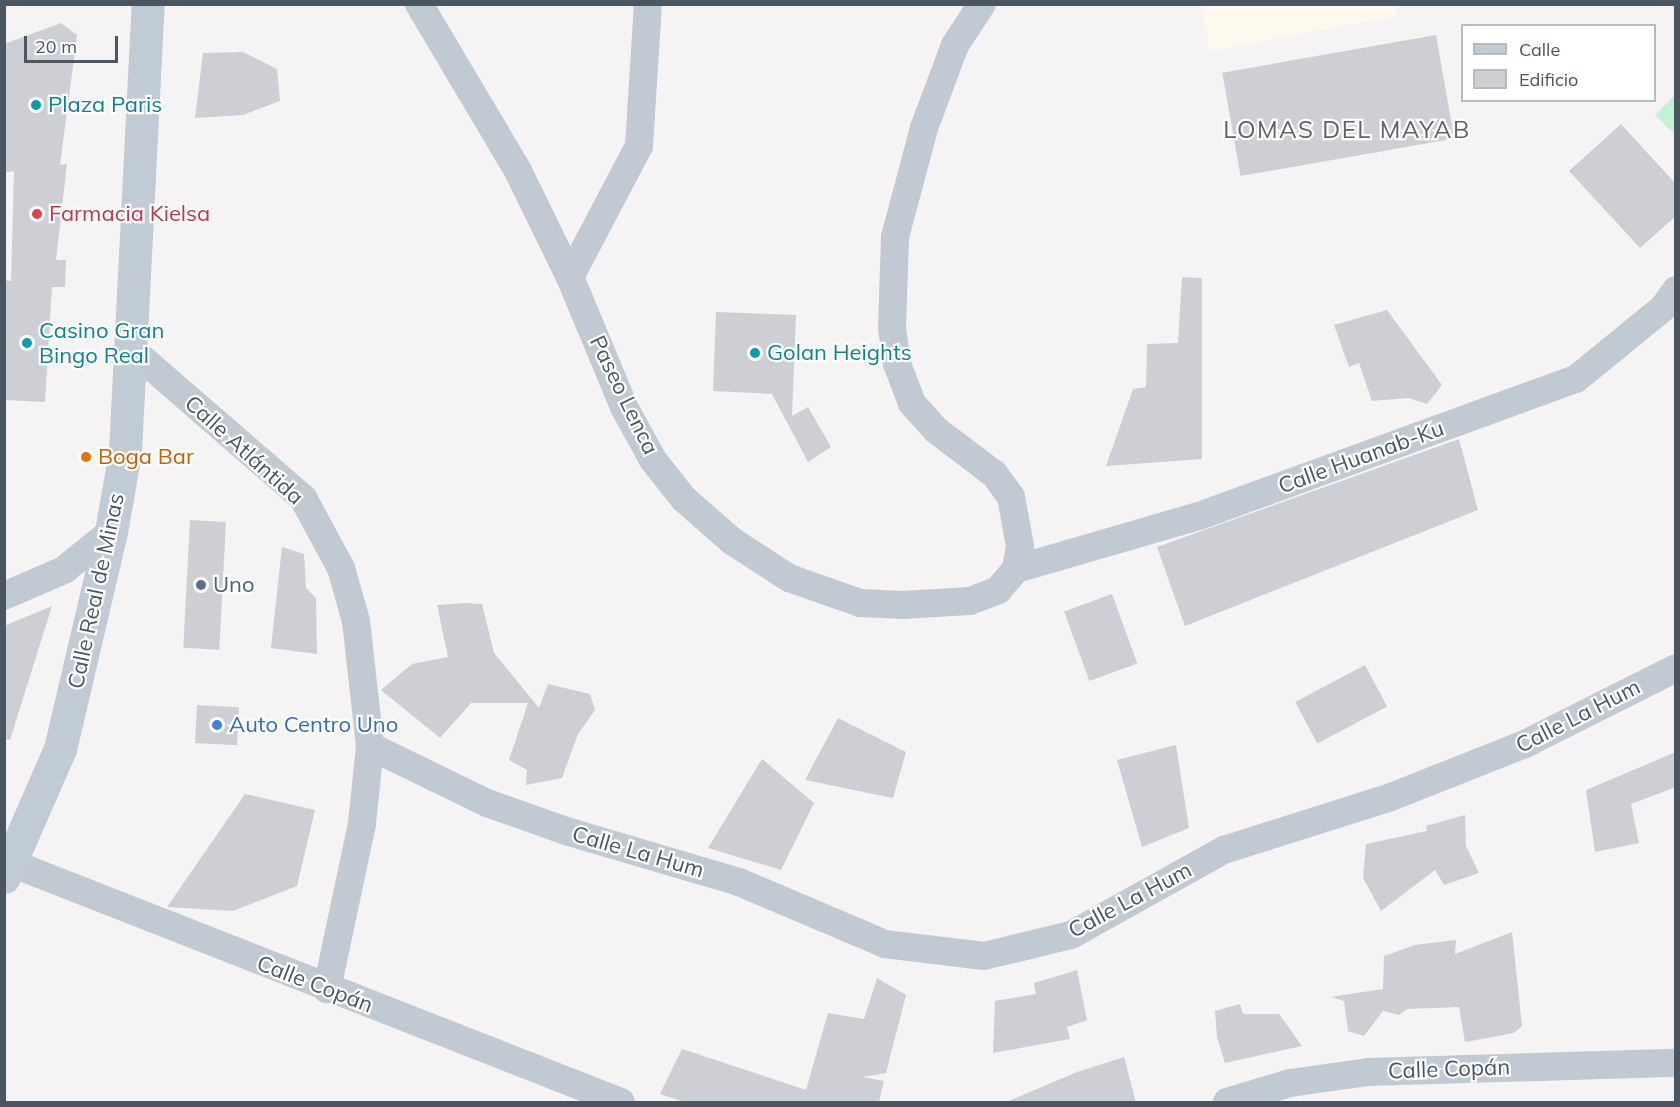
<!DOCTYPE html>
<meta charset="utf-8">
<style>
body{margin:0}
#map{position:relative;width:1680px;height:1107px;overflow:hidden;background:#f5f3f3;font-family:Mulish,sans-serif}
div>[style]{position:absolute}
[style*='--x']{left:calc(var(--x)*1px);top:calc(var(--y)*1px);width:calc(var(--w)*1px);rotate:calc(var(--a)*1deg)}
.commercial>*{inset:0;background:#fdf9ef}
.green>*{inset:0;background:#c3f1d5}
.building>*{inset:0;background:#cdcfd5;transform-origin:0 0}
.street>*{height:28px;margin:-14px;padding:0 14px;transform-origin:14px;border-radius:14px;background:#c1cad2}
.secondary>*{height:33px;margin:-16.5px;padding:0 16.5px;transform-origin:16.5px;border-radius:16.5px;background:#c1cbd6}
.dots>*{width:16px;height:16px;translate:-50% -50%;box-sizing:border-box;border:3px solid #fff;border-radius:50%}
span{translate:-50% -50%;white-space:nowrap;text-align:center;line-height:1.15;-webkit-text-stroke:4.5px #fff;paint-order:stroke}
.culture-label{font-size:22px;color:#0d838f}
.left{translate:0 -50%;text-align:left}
.health-label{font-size:22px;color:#be3a42}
.street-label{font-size:22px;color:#4a5661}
.food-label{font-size:22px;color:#c56008}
.service-label{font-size:22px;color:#4e5e75}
.shop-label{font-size:22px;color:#366cbe}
.neighbourhood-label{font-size:24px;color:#5f6368;letter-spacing:1.5px}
.frame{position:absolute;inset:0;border:6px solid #4a5661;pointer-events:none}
.legend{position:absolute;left:1461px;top:24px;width:195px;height:78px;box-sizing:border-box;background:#fff;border:2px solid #b7bbc0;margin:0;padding:8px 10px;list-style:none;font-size:18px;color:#4a5661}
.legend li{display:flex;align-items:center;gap:12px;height:30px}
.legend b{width:30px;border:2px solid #b7bbc0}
.scale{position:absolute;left:24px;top:36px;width:94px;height:27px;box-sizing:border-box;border:3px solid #4a5661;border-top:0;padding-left:8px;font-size:18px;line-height:21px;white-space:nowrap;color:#4a5661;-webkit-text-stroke:4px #fff;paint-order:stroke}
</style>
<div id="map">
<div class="commercial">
<i style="clip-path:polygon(1202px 5px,1202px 4px,1398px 5px,1395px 16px,1210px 51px)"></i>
</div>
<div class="green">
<i style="clip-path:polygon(1675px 95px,1675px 135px,1655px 115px)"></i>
</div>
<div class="building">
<i style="clip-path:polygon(61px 23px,77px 35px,60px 165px,67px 164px,56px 260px,66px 260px,65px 287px,52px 287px,45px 402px,4px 400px,4px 280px,11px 281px,14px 171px,4px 173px,4px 44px)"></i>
<i style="left:1436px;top:35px;width:105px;height:217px;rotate:80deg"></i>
<i style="clip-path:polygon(243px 52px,277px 69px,280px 101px,243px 115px,195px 118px,203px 53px)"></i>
<i style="clip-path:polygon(1621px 124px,1676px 184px,1676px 216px,1640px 248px,1569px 171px)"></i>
<i style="clip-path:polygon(1182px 277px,1202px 278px,1202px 459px,1106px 466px,1133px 389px,1146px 387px,1147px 344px,1178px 343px)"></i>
<i style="clip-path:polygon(1387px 310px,1442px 385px,1427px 404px,1409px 398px,1372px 401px,1359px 363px,1349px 367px,1334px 325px)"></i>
<i style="clip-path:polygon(716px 312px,796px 315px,792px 416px,808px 407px,831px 447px,808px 462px,772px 394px,713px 391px)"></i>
<i style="clip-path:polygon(1459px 439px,1478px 510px,1185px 626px,1157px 547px)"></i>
<i style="left:190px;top:520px;width:36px;height:128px;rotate:3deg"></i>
<i style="clip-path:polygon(282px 547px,304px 554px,306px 588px,316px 598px,317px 654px,271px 648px)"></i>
<i style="left:1112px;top:594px;width:74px;height:51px;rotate:70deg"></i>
<i style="clip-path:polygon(465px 603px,482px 604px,494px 653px,539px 708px,548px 684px,590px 694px,595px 710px,578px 734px,562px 778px,526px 785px,527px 770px,509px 760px,528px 703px,471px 703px,440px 738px,381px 690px,412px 664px,448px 657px,437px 605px)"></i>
<i style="clip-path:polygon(52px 606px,10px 740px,4px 739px,4px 626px)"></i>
<i style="left:1365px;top:665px;width:47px;height:79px;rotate:62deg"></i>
<i style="left:197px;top:705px;width:42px;height:38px;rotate:3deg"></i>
<i style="clip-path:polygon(838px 718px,906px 752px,893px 798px,805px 780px)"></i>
<i style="clip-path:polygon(1176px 745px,1189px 828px,1142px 847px,1117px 760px)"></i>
<i style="clip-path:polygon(1676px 752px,1676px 787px,1631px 804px,1639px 843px,1595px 852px,1586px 790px)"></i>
<i style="clip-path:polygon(762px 759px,814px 803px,781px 870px,708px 848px)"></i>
<i style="clip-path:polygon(245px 794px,315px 810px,297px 886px,233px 911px,167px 907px)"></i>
<i style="clip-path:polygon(1465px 815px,1466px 846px,1479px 873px,1444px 885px,1435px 870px,1381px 911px,1363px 878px,1366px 844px,1427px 831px,1426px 826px)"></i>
<i style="clip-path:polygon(1512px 932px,1522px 1026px,1514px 1033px,1465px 1042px,1459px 1007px,1407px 1009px,1399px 1015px,1383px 1011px,1364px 1036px,1348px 1031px,1344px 1001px,1331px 997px,1383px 989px,1384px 956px,1415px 945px,1456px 940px,1455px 954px)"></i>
<i style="clip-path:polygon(1077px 970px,1087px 1020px,1067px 1027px,1070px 1039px,993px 1053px,995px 1001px,1036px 994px,1034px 983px)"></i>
<i style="clip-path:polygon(877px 978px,906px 995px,886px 1073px,862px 1077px,884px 1081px,879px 1102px,684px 1102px,660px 1094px,682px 1049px,806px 1090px,828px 1013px,864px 1019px)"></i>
<i style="clip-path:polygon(1240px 1004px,1243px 1014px,1279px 1014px,1302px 1046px,1225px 1063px,1217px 1037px,1215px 1011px)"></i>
<i style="clip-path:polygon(1124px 1057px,1136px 1102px,1006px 1102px,1077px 1072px)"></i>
</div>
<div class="street">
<i style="--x:419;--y:4;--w:194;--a:59.3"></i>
<i style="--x:518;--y:171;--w:118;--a:63.9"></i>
<i style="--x:570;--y:277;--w:143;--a:67.4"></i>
<i style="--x:625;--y:409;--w:58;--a:61.2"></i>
<i style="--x:653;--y:460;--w:50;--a:51.5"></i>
<i style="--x:684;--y:499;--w:64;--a:41.2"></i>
<i style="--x:732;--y:541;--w:68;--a:33"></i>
<i style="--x:789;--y:578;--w:75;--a:19.4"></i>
<i style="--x:860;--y:603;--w:43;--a:2.7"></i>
<i style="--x:903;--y:605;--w:67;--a:-3.4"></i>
<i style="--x:970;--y:601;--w:30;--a:-21"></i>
<i style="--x:998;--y:590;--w:28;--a:-49"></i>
<i style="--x:1016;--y:569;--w:23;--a:-80"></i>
<i style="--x:1020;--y:546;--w:50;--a:-100.4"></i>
<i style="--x:1011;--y:497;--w:29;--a:-126"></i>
<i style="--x:994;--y:474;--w:73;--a:-142.8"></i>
<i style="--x:936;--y:430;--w:36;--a:-132"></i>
<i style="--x:912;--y:403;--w:42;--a:-111"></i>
<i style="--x:897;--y:364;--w:36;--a:-98"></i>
<i style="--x:892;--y:328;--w:91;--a:-88.1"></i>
<i style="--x:895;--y:237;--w:113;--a:-75.1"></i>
<i style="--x:924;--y:128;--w:89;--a:-69.5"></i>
<i style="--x:955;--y:45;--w:49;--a:-56.6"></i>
<i style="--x:570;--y:277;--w:148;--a:-62.2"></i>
<i style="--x:639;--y:146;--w:142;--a:-86.4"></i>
<i style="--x:131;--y:349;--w:228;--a:40.9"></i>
<i style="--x:303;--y:498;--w:80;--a:61.5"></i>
<i style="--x:341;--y:568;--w:55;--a:74.2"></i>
<i style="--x:356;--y:621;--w:126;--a:83.6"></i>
<i style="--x:370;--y:746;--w:78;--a:95.9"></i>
<i style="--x:362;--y:824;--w:169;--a:102"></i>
<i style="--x:1016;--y:569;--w:191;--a:-16.2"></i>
<i style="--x:1199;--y:516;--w:401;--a:-20"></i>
<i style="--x:1576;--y:379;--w:112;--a:-39.2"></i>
<i style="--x:1663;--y:308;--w:22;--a:-54"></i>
<i style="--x:4;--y:596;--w:65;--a:-23.4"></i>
<i style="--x:64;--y:570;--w:60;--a:-39"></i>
<i style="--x:370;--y:746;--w:130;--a:26"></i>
<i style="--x:487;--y:803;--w:84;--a:19.5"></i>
<i style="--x:566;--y:831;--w:180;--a:16.4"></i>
<i style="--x:739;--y:882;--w:159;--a:23"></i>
<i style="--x:885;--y:944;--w:100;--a:6.9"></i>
<i style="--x:984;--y:956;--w:89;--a:-13.6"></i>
<i style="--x:1071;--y:935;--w:175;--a:-29.1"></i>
<i style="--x:1224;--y:850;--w:175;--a:-17.6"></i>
<i style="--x:1391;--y:797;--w:144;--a:-21.6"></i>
<i style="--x:1525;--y:744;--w:169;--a:-26.7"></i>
<i style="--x:11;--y:863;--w:655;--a:21.4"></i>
<i style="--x:1227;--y:1102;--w:66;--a:-16.8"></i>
<i style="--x:1290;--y:1083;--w:79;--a:-8"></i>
<i style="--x:1368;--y:1072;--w:308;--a:-1.7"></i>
</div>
<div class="secondary">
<i style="--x:4;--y:877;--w:140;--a:-66.4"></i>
<i style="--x:60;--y:749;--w:223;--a:-76.8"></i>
<i style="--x:111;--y:532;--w:81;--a:-80.1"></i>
<i style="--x:125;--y:452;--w:449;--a:-87.1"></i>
</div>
<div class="dots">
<i style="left:36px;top:105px;background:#0f9aa8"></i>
<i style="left:37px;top:214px;background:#e0444e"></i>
<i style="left:27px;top:343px;background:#0f9aa8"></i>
<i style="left:755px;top:353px;background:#0f9aa8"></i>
<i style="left:86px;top:457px;background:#e8710a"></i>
<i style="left:201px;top:585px;background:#5c6f8a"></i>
<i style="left:217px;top:725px;background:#3f7fe0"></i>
</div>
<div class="culture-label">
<span class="left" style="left:48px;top:105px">Plaza Paris</span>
<span class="left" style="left:39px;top:343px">Casino Gran<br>Bingo Real</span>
<span class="left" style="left:767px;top:353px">Golan Heights</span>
</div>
<div class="health-label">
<span class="left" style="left:49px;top:214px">Farmacia Kielsa</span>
</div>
<div class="street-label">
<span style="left:624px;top:395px;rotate:64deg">Paseo Lenca</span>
<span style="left:244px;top:450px;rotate:42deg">Calle Atlántida</span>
<span style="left:1361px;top:457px;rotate:-20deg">Calle Huanab-Ku</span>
<span style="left:96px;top:591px;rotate:-78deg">Calle Real de Minas</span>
<span style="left:1578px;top:716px;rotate:-27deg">Calle La Hum</span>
<span style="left:638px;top:852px;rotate:16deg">Calle La Hum</span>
<span style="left:1130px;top:900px;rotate:-28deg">Calle La Hum</span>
<span style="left:315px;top:984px;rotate:21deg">Calle Copán</span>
<span style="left:1449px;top:1069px;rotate:-2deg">Calle Copán</span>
</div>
<div class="food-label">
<span class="left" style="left:98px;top:457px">Boga Bar</span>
</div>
<div class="service-label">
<span class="left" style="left:213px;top:585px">Uno</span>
</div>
<div class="shop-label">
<span class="left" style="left:229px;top:725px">Auto Centro Uno</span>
</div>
<div class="neighbourhood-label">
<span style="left:1347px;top:130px">LOMAS DEL MAYAB</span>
</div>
<div class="frame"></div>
<ul class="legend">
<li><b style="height:8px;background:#c1cbd6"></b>Calle</li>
<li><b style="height:16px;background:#cdcfd5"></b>Edificio</li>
</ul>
<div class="scale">20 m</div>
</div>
